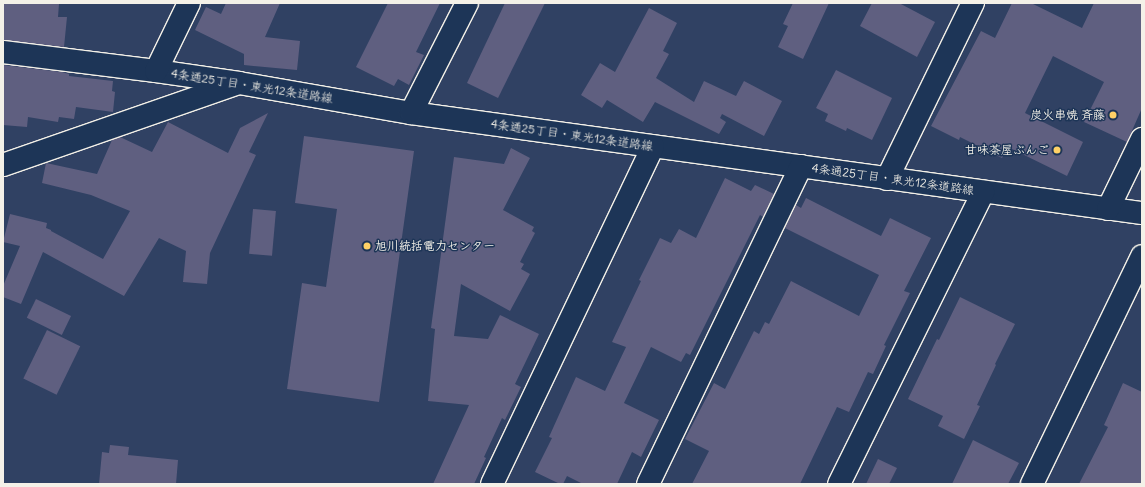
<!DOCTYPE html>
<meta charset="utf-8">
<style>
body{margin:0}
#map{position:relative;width:1145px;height:487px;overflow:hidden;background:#304163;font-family:Delius,"Klee One",sans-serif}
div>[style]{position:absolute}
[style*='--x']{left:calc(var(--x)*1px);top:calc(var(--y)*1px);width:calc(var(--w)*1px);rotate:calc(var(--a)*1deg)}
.building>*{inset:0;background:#5f5f80;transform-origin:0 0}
.roads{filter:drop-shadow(1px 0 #f4f1e8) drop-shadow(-1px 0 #f4f1e8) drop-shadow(0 1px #f4f1e8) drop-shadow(0 -1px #f4f1e8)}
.minor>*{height:22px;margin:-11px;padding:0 11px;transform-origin:11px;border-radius:11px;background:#1d3557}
.dots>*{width:11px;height:11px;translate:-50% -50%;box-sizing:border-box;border:2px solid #1d3557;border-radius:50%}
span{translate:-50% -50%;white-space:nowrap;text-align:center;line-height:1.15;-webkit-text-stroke:3px #1d3557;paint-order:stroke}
.street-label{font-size:12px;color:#f4f1e8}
.poi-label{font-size:12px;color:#f4f1e8;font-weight:700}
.right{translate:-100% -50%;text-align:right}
.left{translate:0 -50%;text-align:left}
.frame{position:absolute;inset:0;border:4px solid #f4f1e8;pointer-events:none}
</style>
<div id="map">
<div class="building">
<i style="clip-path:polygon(3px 3px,59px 4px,58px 17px,67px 17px,64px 47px,3px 40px)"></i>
<i style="clip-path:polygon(226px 3px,280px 3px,265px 37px,300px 41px,297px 70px,244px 65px,244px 54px,195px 30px,206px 7px,221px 14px)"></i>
<i style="clip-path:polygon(388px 3px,440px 3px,416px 52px,424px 55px,409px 85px,398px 79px,394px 86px,356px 67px)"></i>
<i style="clip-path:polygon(505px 3px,545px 3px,498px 98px,467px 83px)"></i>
<i style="clip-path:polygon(793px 3px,829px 3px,803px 59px,778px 47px,788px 26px,783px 24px)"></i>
<i style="clip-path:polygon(872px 3px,899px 3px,935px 22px,917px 57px,860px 26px)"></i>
<i style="clip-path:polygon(1012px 3px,1031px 3px,1082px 28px,1094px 3px,1142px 3px,1142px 108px,1127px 142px,1084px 122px,1104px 82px,1053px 56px,1025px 113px,1083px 142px,1067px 176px,1008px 147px,1002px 158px,960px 137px,959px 140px,931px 126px,981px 31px,995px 38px)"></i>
<i style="clip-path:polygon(649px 8px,677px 23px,663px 51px,669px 54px,656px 78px,694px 102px,704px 81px,736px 96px,744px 81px,782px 101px,764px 136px,722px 114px,720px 118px,726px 122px,719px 134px,655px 102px,643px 122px,607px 100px,602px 108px,581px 95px,600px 63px,615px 72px)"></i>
<i style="clip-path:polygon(3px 65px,62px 72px,69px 74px,69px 76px,113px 81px,112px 91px,115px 92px,113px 112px,76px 107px,74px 119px,59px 117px,58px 122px,28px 117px,27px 127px,3px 125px)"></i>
<i style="clip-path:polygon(836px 70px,892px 98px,872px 140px,847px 128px,846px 131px,825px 121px,828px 114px,816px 108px)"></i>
<i style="clip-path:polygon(268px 113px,249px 152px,256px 155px,210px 253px,207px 284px,183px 282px,186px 251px,159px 238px,124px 296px,43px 252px,21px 304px,3px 297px,3px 286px,20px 246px,3px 242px,10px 214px,47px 223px,46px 228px,51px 230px,51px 231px,103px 259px,130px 211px,91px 195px,42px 183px,46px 163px,97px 174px,112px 140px,120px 137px,152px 152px,168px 122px,228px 153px,240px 128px)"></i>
<i style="clip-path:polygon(304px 136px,414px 151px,379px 402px,287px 389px,302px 283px,326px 287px,337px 209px,295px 203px)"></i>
<i style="clip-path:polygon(511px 148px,530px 158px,503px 210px,534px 227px,532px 231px,535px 233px,520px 262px,524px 264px,521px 269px,530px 274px,510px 311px,461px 284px,454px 336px,488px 339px,500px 315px,539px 334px,515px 384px,521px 387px,505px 420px,502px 418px,484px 457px,486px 458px,474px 484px,433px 484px,469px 405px,428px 401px,435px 329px,431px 328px,454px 157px,504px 164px)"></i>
<i style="clip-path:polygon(725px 178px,751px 191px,755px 185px,774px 194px,763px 217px,760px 215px,690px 355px,686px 353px,681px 362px,651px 347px,624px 403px,659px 420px,641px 457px,632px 452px,617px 484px,583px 484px,567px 476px,563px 484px,560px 484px,535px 472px,552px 438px,549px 437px,576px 377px,605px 391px,626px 347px,612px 342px,641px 281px,639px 280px,660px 238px,671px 243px,679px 229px,696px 238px)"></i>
<i style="clip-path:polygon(806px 198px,881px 236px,890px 218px,931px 238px,904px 291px,910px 293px,884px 345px,886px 346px,873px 374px,868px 372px,849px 412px,837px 407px,800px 484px,692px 484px,709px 451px,685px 439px,714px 383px,725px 389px,754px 331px,759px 334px,765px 322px,769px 324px,791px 281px,859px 316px,879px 275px,785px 228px,796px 205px,801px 208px)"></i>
<i style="left:253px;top:209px;width:23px;height:45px;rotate:5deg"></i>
<i style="clip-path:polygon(960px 297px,1015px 324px,995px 364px,996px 365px,977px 405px,980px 406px,964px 439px,938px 426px,943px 416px,908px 399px,937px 339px,939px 340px)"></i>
<i style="left:36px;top:299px;width:39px;height:21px;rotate:26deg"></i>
<i style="left:47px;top:330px;width:37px;height:54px;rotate:26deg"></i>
<i style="clip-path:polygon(1123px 383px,1142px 392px,1142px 484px,1079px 484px,1108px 427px,1104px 425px)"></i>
<i style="clip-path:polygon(973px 440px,1019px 463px,1008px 484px,952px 484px)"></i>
<i style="clip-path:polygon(110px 445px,129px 447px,128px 455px,178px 460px,176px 484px,99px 484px,102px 452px,109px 453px)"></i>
<i style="clip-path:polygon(878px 459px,897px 468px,889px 484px,866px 484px)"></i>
</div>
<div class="roads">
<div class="minor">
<i style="--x:3;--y:52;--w:154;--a:7.1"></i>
<i style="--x:156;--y:71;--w:84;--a:8.2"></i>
<i style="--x:239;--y:83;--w:175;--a:9.9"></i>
<i style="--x:411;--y:113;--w:738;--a:7.79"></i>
<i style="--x:156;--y:71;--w:76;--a:-64.1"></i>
<i style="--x:411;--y:113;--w:123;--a:-63"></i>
<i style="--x:3;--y:165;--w:247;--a:-19.2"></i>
<i style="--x:887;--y:179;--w:196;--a:-64"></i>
<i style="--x:1108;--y:209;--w:78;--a:-64.1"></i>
<i style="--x:492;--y:484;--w:374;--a:-64.5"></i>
<i style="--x:648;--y:484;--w:353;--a:-64.3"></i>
<i style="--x:839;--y:484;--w:326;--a:-63.7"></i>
<i style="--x:1032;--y:484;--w:253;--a:-64.2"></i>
</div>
</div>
<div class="dots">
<i style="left:1113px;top:115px;background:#ffd166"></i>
<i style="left:1057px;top:150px;background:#ffd166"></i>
<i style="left:367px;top:246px;background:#ffd166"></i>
</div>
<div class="street-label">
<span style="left:252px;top:86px;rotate:9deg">4条通25丁目・東光12条道路線</span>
<span style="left:572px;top:135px;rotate:8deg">4条通25丁目・東光12条道路線</span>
<span style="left:893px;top:179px;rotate:8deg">4条通25丁目・東光12条道路線</span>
</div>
<div class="poi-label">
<span class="right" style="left:1105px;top:115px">炭火串焼 斉藤</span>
<span class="right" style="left:1049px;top:150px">甘味茶屋ぶんご</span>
<span class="left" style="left:375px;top:246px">旭川統括電力センター</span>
</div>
<div class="frame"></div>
</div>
